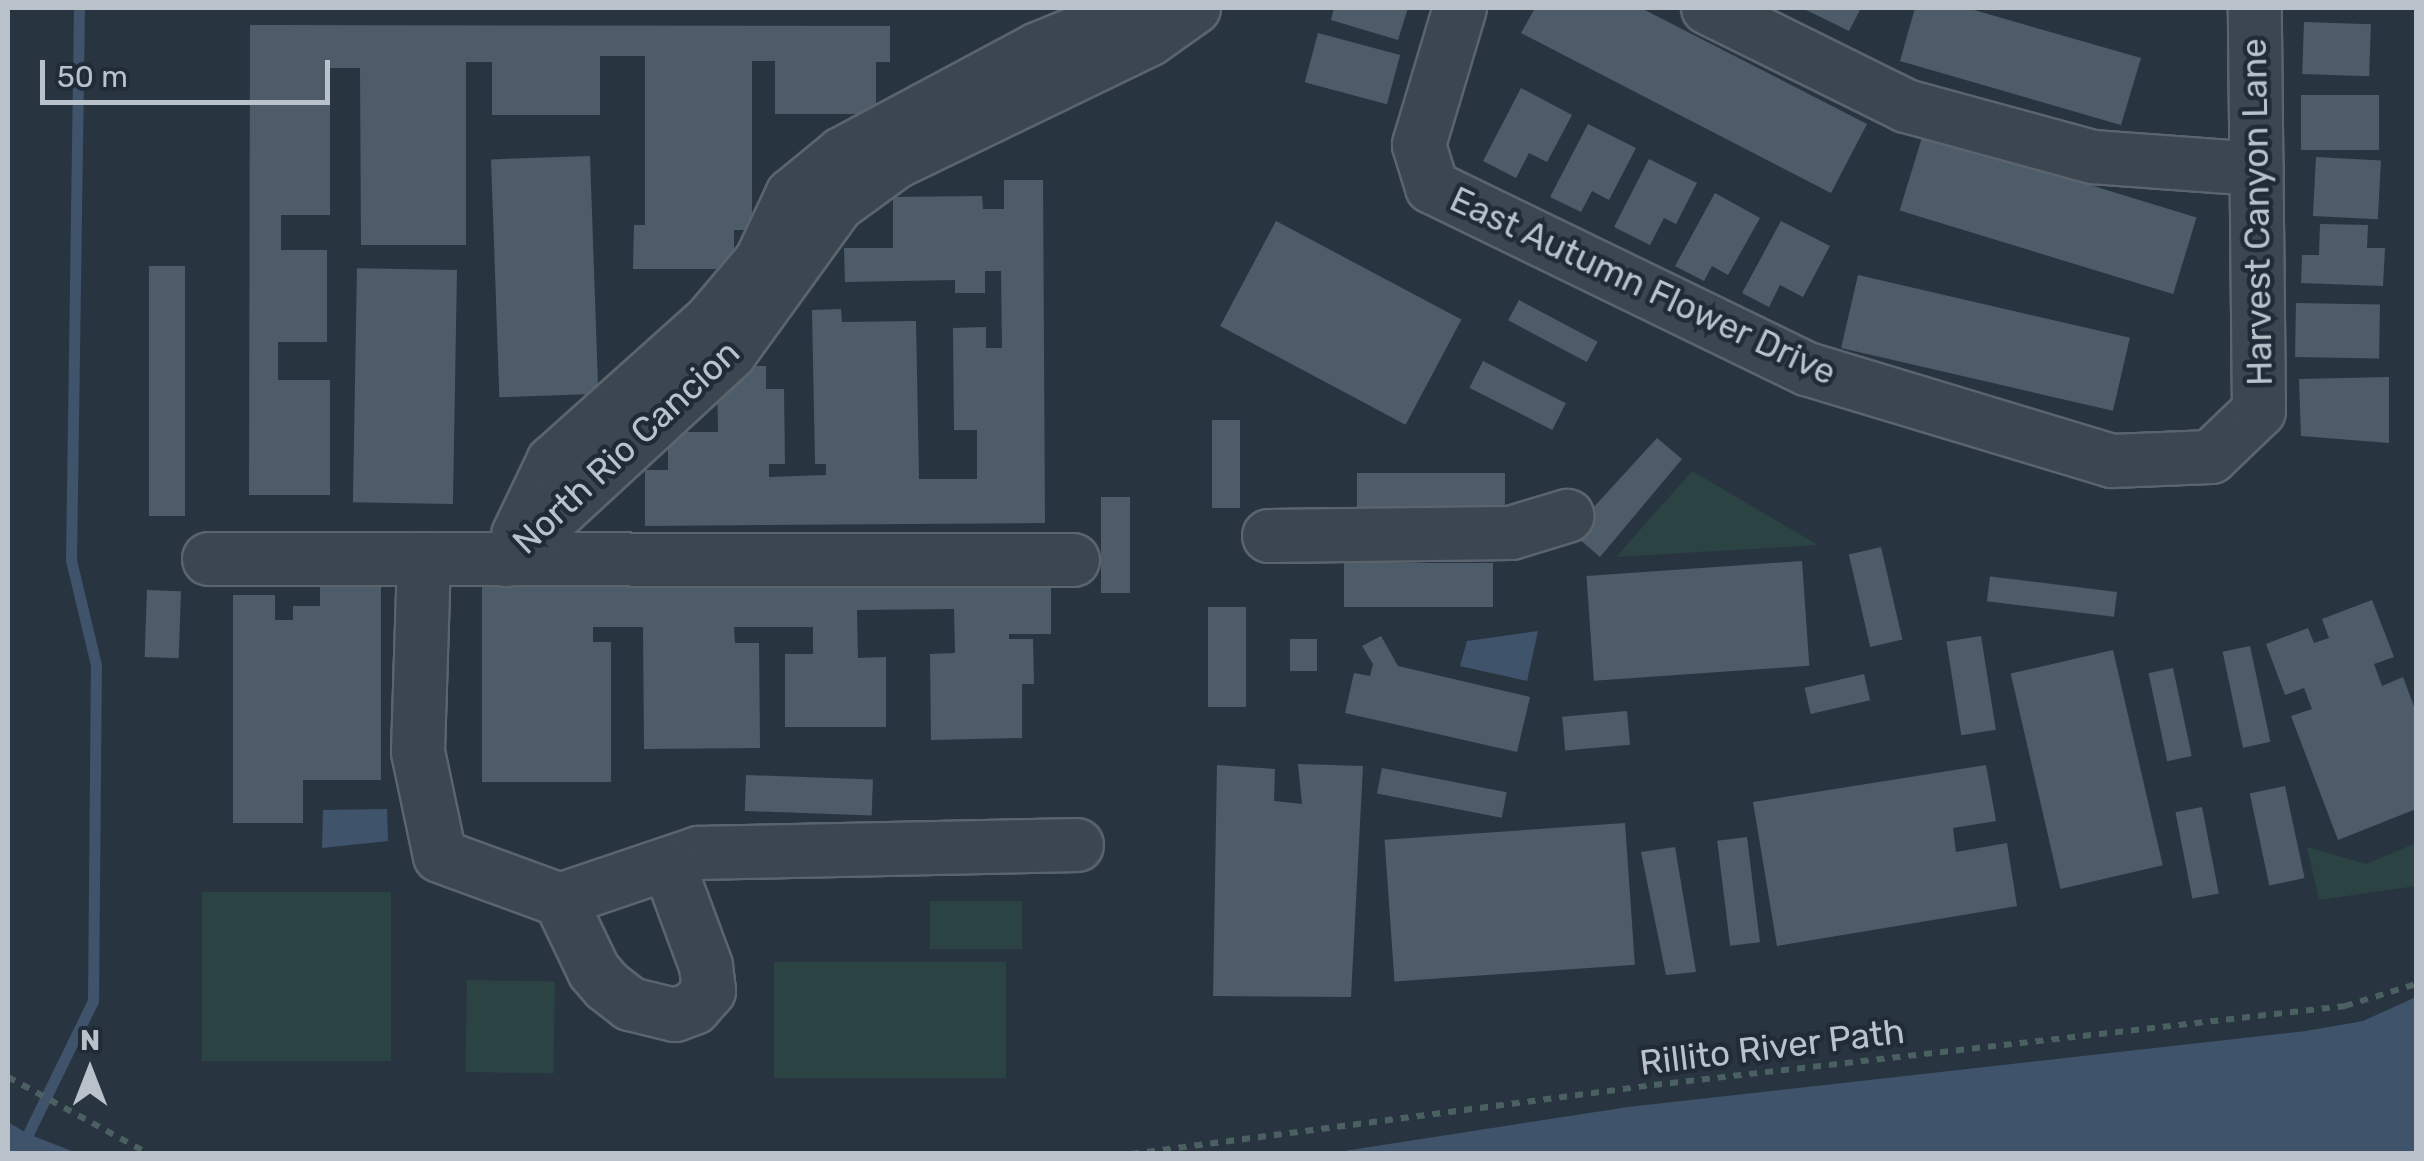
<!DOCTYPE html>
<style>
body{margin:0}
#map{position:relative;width:2424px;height:1161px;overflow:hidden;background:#283541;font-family:Rubik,sans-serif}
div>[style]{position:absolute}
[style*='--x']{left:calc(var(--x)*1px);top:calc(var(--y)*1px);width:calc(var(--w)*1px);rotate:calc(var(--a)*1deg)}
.green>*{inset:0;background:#2b4343;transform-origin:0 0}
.water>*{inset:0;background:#3f536a}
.stream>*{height:11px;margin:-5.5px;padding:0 5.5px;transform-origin:5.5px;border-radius:5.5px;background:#3f536a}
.building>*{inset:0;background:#4e5c6a;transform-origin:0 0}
.path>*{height:6px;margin-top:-3px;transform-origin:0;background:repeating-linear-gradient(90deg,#4a6061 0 8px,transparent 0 16px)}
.roads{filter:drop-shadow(2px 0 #5a646e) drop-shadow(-2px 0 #5a646e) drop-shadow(0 2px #5a646e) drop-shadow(0 -2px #5a646e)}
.minor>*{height:52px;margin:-26px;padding:0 26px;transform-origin:26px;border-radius:26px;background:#3c4651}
span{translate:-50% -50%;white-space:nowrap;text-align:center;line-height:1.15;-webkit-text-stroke:9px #202b37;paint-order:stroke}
.street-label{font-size:35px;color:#b9c1cb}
.frame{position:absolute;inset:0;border:10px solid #b9c1cb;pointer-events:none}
.north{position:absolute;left:40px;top:1021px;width:100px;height:100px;-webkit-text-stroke:8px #202b37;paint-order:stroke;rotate:0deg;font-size:28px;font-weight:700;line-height:40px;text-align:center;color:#b9c1cb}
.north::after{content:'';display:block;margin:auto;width:35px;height:45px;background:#b9c1cb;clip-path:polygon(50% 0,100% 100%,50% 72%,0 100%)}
.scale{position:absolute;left:40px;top:60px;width:290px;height:45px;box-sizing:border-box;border:5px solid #b9c1cb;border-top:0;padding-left:12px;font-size:30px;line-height:35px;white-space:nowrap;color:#b9c1cb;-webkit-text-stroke:8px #202b37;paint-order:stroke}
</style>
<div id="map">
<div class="green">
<i style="clip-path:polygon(1692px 471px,1818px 545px,1616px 557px)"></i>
<i style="clip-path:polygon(2416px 843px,2416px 886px,2319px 900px,2307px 847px,2366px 864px)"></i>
<i style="left:391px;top:892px;width:169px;height:189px;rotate:90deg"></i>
<i style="left:930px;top:901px;width:92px;height:48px"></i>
<i style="left:774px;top:962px;width:232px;height:116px"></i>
<i style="left:467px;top:980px;width:88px;height:92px;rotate:1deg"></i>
</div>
<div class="water">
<i style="clip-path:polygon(1538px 631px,1527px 681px,1460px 666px,1467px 641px)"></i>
<i style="clip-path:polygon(387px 809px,388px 841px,322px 848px,323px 810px)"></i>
<i style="clip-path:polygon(2416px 997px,2416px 1153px,1331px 1153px,1628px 1107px,2306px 1031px,2363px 1021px)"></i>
<i style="clip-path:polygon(8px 1122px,28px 1134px,77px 1153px,8px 1153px)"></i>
</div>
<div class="stream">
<i style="--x:9;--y:1154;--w:28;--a:-46"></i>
<i style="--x:28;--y:1134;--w:148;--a:-64"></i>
<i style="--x:93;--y:1001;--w:336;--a:-89.5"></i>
<i style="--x:96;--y:665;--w:108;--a:-103.4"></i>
<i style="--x:71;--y:560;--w:552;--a:-89.17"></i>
</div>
<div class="building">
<i style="clip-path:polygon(1334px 8px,1408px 8px,1398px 40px,1331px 20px)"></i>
<i style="clip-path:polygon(1535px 8px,1641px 8px,1867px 124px,1831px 193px,1521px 33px)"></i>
<i style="clip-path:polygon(1802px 8px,1861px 8px,1849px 31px)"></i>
<i style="clip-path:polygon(1915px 8px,1967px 8px,2141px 58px,2121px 125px,1900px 61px)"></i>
<i style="left:2304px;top:22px;width:67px;height:52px;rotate:2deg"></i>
<i style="clip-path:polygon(250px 25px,890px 26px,890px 62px,876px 62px,876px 114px,775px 114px,775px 61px,752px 61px,752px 230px,734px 230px,734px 269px,633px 269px,634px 225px,645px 225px,645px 56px,600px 56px,600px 115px,492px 115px,492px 62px,466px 62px,466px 245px,361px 245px,360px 68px,330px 68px,330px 215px,281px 215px,281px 250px,327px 250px,327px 342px,278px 342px,278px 380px,330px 380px,330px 495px,249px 495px)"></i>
<i style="left:1318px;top:33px;width:85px;height:51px;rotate:15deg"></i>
<i style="clip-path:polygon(1521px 88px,1572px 115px,1547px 162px,1529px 153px,1516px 178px,1483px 161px)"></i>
<i style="left:2301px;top:95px;width:78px;height:55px"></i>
<i style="clip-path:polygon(1588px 124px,1636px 148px,1609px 200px,1592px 191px,1581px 212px,1550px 197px)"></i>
<i style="left:1923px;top:134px;width:286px;height:80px;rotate:17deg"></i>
<i style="left:590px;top:156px;width:238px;height:99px;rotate:88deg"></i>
<i style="left:2316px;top:157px;width:65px;height:59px;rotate:3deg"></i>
<i style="clip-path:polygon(1649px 159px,1697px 183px,1676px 224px,1664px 218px,1650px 245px,1614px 227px)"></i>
<i style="clip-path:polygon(1004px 180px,1043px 180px,1045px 523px,645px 526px,645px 470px,668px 470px,668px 432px,718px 432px,717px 366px,766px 366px,766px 389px,784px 389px,785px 464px,769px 464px,769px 477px,826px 475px,826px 464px,815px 464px,812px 310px,841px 309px,842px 322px,916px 321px,919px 479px,977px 479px,977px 430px,954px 430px,953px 328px,986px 327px,986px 348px,1002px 348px,1001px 271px,985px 271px,985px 293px,955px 293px,955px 280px,845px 282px,844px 248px,893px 248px,893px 197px,982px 196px,983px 209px,1004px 209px)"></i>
<i style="clip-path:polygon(1715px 193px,1760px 218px,1728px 275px,1712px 266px,1704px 281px,1675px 266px)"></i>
<i style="left:1276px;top:221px;width:210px;height:119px;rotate:28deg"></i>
<i style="clip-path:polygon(1781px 221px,1830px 246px,1803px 297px,1780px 285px,1769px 307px,1742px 293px)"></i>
<i style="clip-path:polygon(2320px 224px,2368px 225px,2367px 248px,2385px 248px,2383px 286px,2301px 283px,2302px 255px,2319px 255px)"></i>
<i style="left:149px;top:266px;width:36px;height:250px"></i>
<i style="left:457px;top:270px;width:234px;height:100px;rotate:91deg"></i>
<i style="left:1858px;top:275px;width:279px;height:75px;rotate:13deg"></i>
<i style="left:1519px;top:300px;width:89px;height:23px;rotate:28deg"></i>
<i style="left:2296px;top:303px;width:84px;height:54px;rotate:1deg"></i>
<i style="left:1483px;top:361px;width:93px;height:30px;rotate:27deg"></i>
<i style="clip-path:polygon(2389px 377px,2389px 443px,2301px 436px,2299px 379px)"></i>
<i style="left:1212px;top:420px;width:28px;height:88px"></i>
<i style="clip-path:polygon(1657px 438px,1682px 459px,1600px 557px,1571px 532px)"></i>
<i style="left:1357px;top:473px;width:148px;height:34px"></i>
<i style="left:1101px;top:497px;width:29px;height:96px"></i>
<i style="left:1881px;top:547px;width:95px;height:33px;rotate:77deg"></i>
<i style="left:1802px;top:561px;width:105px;height:216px;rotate:86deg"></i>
<i style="left:1344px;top:563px;width:149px;height:44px"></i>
<i style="clip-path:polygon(1051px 581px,1051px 634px,1009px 634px,1009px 639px,1033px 639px,1034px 684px,1022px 684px,1022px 738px,931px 740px,930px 654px,955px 653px,954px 609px,857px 610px,858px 658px,886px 657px,886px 727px,785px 727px,785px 654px,813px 654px,813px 627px,734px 627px,735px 643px,759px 643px,760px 748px,644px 749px,643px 627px,593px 627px,593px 642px,611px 642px,611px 782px,482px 782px,482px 582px)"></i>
<i style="clip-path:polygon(320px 585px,381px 585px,381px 780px,303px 780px,303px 823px,233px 823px,233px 595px,275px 595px,275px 620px,293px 620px,293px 606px,320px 606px)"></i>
<i style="left:147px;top:590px;width:34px;height:67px;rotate:2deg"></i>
<i style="left:2117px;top:592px;width:25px;height:128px;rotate:97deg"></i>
<i style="clip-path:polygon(2372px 600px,2394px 657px,2374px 664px,2382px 686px,2403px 677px,2416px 712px,2416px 809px,2338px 840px,2291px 716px,2312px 709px,2304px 688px,2285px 695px,2266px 644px,2308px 628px,2314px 643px,2329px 638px,2322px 619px)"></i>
<i style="left:1208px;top:607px;width:38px;height:100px"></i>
<i style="clip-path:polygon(1381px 636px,1398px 666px,1530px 697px,1517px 752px,1345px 713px,1354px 673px,1370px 676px,1373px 664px,1362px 646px)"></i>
<i style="left:1981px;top:636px;width:95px;height:35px;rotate:81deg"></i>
<i style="left:1290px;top:639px;width:27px;height:32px"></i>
<i style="left:2250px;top:646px;width:98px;height:28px;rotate:78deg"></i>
<i style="left:2113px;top:650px;width:221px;height:105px;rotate:77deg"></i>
<i style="left:2173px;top:668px;width:90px;height:25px;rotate:78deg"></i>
<i style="left:1864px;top:674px;width:27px;height:61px;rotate:77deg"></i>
<i style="left:1627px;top:711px;width:34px;height:65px;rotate:85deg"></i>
<i style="clip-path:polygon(1298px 764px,1363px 766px,1351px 997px,1213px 996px,1217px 765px,1275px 769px,1274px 801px,1302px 804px)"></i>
<i style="clip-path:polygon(1986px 765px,1996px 821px,1953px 828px,1956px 852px,2007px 843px,2017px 906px,1777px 946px,1753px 802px)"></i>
<i style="left:1382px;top:768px;width:127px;height:26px;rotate:11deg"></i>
<i style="left:746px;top:775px;width:127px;height:36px;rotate:2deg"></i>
<i style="left:2285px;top:786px;width:94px;height:36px;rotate:78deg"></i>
<i style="left:2202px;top:807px;width:88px;height:27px;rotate:79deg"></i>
<i style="left:1625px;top:823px;width:142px;height:241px;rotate:86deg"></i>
<i style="left:1747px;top:837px;width:106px;height:30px;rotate:83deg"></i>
<i style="clip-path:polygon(1675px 847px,1696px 972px,1666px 975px,1641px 852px)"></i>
</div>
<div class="path">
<i style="--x:8;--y:1077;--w:161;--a:28.6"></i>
<i style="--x:1131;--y:1154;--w:528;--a:-7.52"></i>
<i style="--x:1654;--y:1085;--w:696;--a:-6.52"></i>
<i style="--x:2345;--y:1006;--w:74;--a:-17.2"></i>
</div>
<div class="roads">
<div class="minor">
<i style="--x:1460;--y:8;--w:143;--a:106.7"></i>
<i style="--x:1419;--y:145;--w:44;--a:72.8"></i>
<i style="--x:1432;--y:187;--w:417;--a:25.9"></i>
<i style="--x:1807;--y:369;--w:319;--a:16.8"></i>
<i style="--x:2112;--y:461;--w:99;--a:-2.3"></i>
<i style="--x:2211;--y:457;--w:66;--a:-43.8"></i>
<i style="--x:2259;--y:411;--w:403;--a:-90.6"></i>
<i style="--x:1708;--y:8;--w:221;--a:26.3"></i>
<i style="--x:1906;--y:106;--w:194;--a:15.3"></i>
<i style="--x:2093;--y:157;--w:164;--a:4.2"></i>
<i style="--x:518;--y:535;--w:81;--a:-64.4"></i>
<i style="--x:553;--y:462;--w:212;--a:-41.9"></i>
<i style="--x:711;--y:320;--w:77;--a:-49.7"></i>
<i style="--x:761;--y:261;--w:73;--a:-64.8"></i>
<i style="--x:792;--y:195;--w:65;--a:-39.4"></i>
<i style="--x:842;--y:154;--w:222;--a:-28.2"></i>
<i style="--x:1038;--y:49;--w:108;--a:-22.3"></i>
<i style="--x:1269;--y:536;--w:242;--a:-0.7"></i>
<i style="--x:1511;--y:533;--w:59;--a:-16.9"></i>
<i style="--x:209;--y:559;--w:864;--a:0.07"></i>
<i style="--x:424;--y:560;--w:192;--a:91.8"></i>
<i style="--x:418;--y:752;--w:106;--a:78.1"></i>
<i style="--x:440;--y:856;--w:128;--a:20.1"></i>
<i style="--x:506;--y:560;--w:305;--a:-42.7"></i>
<i style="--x:730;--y:353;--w:183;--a:-54.1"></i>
<i style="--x:837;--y:205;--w:73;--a:-36.1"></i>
<i style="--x:896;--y:162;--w:282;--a:-25.8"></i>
<i style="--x:1150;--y:39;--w:54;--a:-35.2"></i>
<i style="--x:560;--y:900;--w:147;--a:-18.7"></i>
<i style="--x:699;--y:853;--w:378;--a:-1.2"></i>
<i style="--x:560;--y:900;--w:79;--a:64.4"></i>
<i style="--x:594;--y:971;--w:20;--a:49"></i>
<i style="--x:607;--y:986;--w:29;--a:38"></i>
<i style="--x:630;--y:1004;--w:46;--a:13.7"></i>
<i style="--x:675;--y:1015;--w:20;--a:-20"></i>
<i style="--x:694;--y:1008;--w:23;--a:-49"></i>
<i style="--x:709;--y:991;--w:25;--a:-97"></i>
<i style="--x:706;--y:966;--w:107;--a:-110.3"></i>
</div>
</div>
<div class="street-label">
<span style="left:2257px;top:212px;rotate:-91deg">Harvest Canyon Lane</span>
<span style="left:1643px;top:286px;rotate:25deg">East Autumn Flower Drive</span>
<span style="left:626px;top:447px;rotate:-43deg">North Rio Cancion</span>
<span style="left:1772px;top:1047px;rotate:-7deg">Rillito River Path</span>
</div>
<div class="frame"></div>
<div class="north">N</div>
<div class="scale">50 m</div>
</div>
